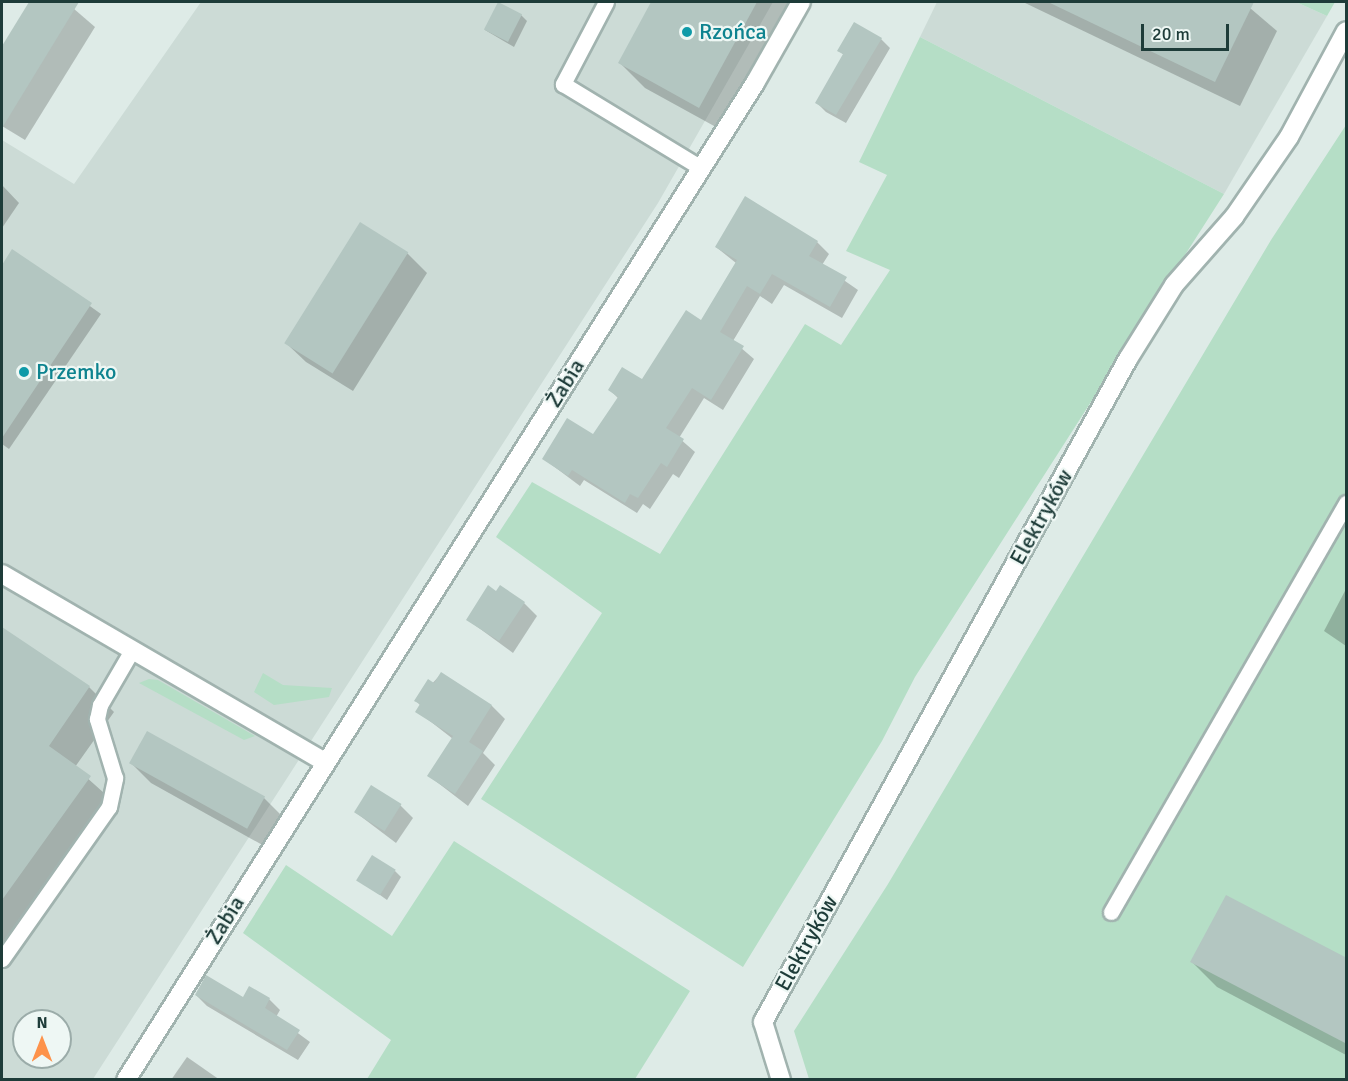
<!DOCTYPE html>
<meta charset="utf-8">
<style>
body{margin:0}
#map{position:relative;width:1348px;height:1081px;overflow:hidden;background:#deebe7;font-family:Signika,sans-serif}
div>[style]{position:absolute}
[style*='--x']{left:calc(var(--x)*1px);top:calc(var(--y)*1px);width:calc(var(--w)*1px);rotate:calc(var(--a)*1deg)}
.built>*{inset:0;background:#ccdbd6}
.green>*{inset:0;background:#b5dec6}
.shadow>*{inset:0;background:#0003}
.building>*{inset:0;background:#b3c6c1;transform-origin:0 0}
.roads{filter:drop-shadow(2px 0 #a1b3af) drop-shadow(-2px 0 #a1b3af) drop-shadow(0 2px #a1b3af) drop-shadow(0 -2px #a1b3af)}
.service>*{height:15px;margin:-7.5px;padding:0 7.5px;transform-origin:7.5px;border-radius:7.5px;background:#fff}
.minor>*{height:18px;margin:-9px;padding:0 9px;transform-origin:9px;border-radius:9px;background:#fff}
.dots>*{width:16px;height:16px;translate:-50% -50%;box-sizing:border-box;border:3px solid #eef7f4;border-radius:50%}
span{translate:-50% -50%;white-space:nowrap;text-align:center;line-height:1.15;-webkit-text-stroke:4.5px #eef7f4;paint-order:stroke}
.culture-label{font-size:22px;color:#0d838f}
.left{translate:0 -50%;text-align:left}
.street-label{font-size:22px;color:#1e3c39}
.frame{position:absolute;inset:0;border:3px solid #1e3c39;pointer-events:none}
.north{position:absolute;left:12px;top:1009px;width:60px;height:60px;box-sizing:border-box;background:#eef7f4;border:2px solid #9baca9;border-radius:50%;rotate:0deg;font-size:16px;font-weight:700;line-height:24px;text-align:center;color:#1e3c39}
.north::after{content:'';display:block;margin:auto;width:21px;height:27px;background:#fd924a;clip-path:polygon(50% 0,100% 100%,50% 72%,0 100%)}
.scale{position:absolute;left:1141px;top:24px;width:88px;height:27px;box-sizing:border-box;border:3px solid #1e3c39;border-top:0;padding-left:8px;font-size:18px;line-height:21px;white-space:nowrap;color:#1e3c39;-webkit-text-stroke:4px #eef7f4;paint-order:stroke}
</style>
<div id="map">
<div class="built">
<i style="clip-path:polygon(evenodd,201px 2px,773px 2px,658px 203px,93px 1079px,2px 1079px,2px 140px,74px 184px,201px 2px,24px 1021px,60px 1021px,60px 1057px,24px 1057px,24px 1021px)"></i>
<i style="clip-path:polygon(937px 2px,1296px 2px,1327px 16px,1224px 194px,920px 37px)"></i>
</div>
<div class="green">
<i style="clip-path:polygon(1296px 2px,1335px 2px,1327px 16px)"></i>
<i style="clip-path:polygon(920px 37px,1224px 194px,915px 677px,882px 741px,743px 967px,481px 799px,602px 613px,496px 537px,532px 482px,660px 554px,805px 324px,841px 345px,890px 270px,846px 251px,887px 175px,859px 162px)"></i>
<i style="clip-path:polygon(1346px 125px,1346px 1079px,809px 1079px,794px 1031px,888px 884px,1271px 240px)"></i>
<i style="clip-path:polygon(263px 673px,283px 685px,332px 688px,329px 697px,274px 705px,254px 692px)"></i>
<i style="clip-path:polygon(149px 679px,158px 680px,255px 736px,244px 740px,139px 683px)"></i>
<i style="clip-path:polygon(454px 841px,690px 991px,635px 1079px,367px 1079px,391px 1040px,243px 933px,286px 865px,392px 936px)"></i>
</div>
<div class="shadow">
<i style="clip-path:polygon(31px 2px,66px 2px,95px 27px,25px 140px,2px 126px,2px 49px)"></i>
<i style="clip-path:polygon(653px 2px,796px 2px,725px 132px,645px 88px,620px 63px)"></i>
<i style="clip-path:polygon(1023px 2px,1243px 2px,1277px 31px,1240px 106px)"></i>
<i style="clip-path:polygon(521px 15px,527px 21px,514px 47px,485px 30px)"></i>
<i style="clip-path:polygon(881px 39px,890px 48px,846px 123px,826px 112px,817px 103px,844px 55px,839px 51px)"></i>
<i style="clip-path:polygon(2px 185px,19px 203px,2px 228px)"></i>
<i style="clip-path:polygon(360px 224px,407px 253px,427px 273px,353px 391px,306px 362px,286px 343px)"></i>
<i style="clip-path:polygon(817px 242px,829px 254px,822px 265px,858px 290px,842px 318px,784px 285px,772px 304px,760px 296px,733px 341px,754px 359px,723px 410px,704px 398px,679px 438px,695px 452px,679px 478px,673px 474px,650px 509px,643px 504px,637px 513px,584px 480px,580px 486px,544px 459px,594px 436px,619px 399px,610px 390px,643px 381px,701px 322px,736px 263px,716px 247px)"></i>
<i style="clip-path:polygon(13px 251px,101px 314px,9px 449px,2px 444px,2px 268px)"></i>
<i style="clip-path:polygon(1346px 589px,1346px 646px,1324px 631px)"></i>
<i style="clip-path:polygon(497px 593px,524px 603px,537px 616px,513px 653px,468px 620px)"></i>
<i style="clip-path:polygon(2px 628px,89px 687px,114px 712px,75px 767px,114px 802px,2px 958px)"></i>
<i style="clip-path:polygon(441px 674px,492px 706px,505px 719px,483px 753px,495px 765px,468px 806px,429px 776px,453px 739px,417px 711px,421px 706px,416px 701px)"></i>
<i style="clip-path:polygon(131px 763px,264px 798px,283px 817px,266px 847px,151px 783px)"></i>
<i style="clip-path:polygon(400px 805px,413px 818px,396px 843px,355px 812px)"></i>
<i style="clip-path:polygon(395px 871px,401px 877px,387px 900px,359px 880px)"></i>
<i style="clip-path:polygon(1346px 960px,1346px 1055px,1217px 987px,1192px 962px)"></i>
<i style="clip-path:polygon(196px 995px,269px 999px,280px 1010px,276px 1017px,310px 1042px,298px 1060px,207px 1006px)"></i>
<i style="clip-path:polygon(187px 1057px,220px 1080px,171px 1080px)"></i>
</div>
<div class="building">
<i style="clip-path:polygon(29px 2px,79px 2px,2px 128px,2px 46px)"></i>
<i style="left:498px;top:2px;width:27px;height:31px;rotate:27deg"></i>
<i style="clip-path:polygon(651px 2px,757px 2px,699px 108px,618px 63px)"></i>
<i style="clip-path:polygon(1048px 2px,1254px 2px,1215px 82px)"></i>
<i style="clip-path:polygon(854px 22px,882px 38px,836px 115px,815px 103px,843px 54px,837px 51px)"></i>
<i style="clip-path:polygon(745px 196px,818px 241px,809px 256px,847px 277px,830px 307px,772px 274px,760px 294px,747px 286px,720px 332px,744px 346px,711px 400px,692px 388px,666px 428px,684px 439px,667px 467px,661px 463px,638px 498px,630px 494px,625px 503px,572px 470px,568px 476px,542px 459px,567px 418px,593px 434px,618px 397px,608px 390px,622px 367px,642px 379px,686px 310px,701px 320px,737px 260px,715px 247px)"></i>
<i style="left:360px;top:222px;width:57px;height:143px;rotate:32deg"></i>
<i style="clip-path:polygon(12px 249px,92px 303px,2px 438px,2px 265px)"></i>
<i style="clip-path:polygon(488px 585px,496px 591px,500px 585px,525px 602px,499px 641px,466px 620px)"></i>
<i style="clip-path:polygon(2px 627px,90px 686px,49px 746px,91px 776px,2px 900px)"></i>
<i style="clip-path:polygon(441px 672px,492px 705px,469px 742px,483px 751px,455px 794px,427px 776px,453px 736px,415px 712px,420px 704px,414px 701px,428px 679px,434px 683px)"></i>
<i style="left:147px;top:731px;width:135px;height:37px;rotate:29deg"></i>
<i style="left:371px;top:785px;width:36px;height:32px;rotate:32deg"></i>
<i style="left:372px;top:855px;width:28px;height:30px;rotate:32deg"></i>
<i style="clip-path:polygon(1226px 895px,1347px 958px,1347px 1044px,1190px 962px)"></i>
<i style="clip-path:polygon(206px 975px,243px 997px,249px 986px,270px 998px,265px 1008px,300px 1030px,287px 1050px,195px 995px)"></i>
</div>
<div class="roads">
<div class="service">
<i style="--x:606;--y:2;--w:93;--a:117.7"></i>
<i style="--x:563;--y:84;--w:162;--a:31.3"></i>
<i style="--x:1111;--y:912;--w:472;--a:-60.1"></i>
<i style="--x:2;--y:959;--w:186;--a:-54.9"></i>
<i style="--x:109;--y:807;--w:30;--a:-78"></i>
<i style="--x:115;--y:778;--w:62;--a:-107"></i>
<i style="--x:97;--y:719;--w:14;--a:-78"></i>
<i style="--x:100;--y:705;--w:64;--a:-59.8"></i>
</div>
<div class="minor">
<i style="--x:2;--y:574;--w:374;--a:30.2"></i>
<i style="--x:126;--y:1080;--w:1179;--a:-57.75"></i>
<i style="--x:755;--y:83;--w:93;--a:-60.4"></i>
<i style="--x:781;--y:1080;--w:61;--a:-107.2"></i>
<i style="--x:763;--y:1022;--w:757;--a:-61.17"></i>
<i style="--x:1128;--y:359;--w:87;--a:-58.1"></i>
<i style="--x:1174;--y:285;--w:91;--a:-48.6"></i>
<i style="--x:1234;--y:217;--w:97;--a:-55.5"></i>
<i style="--x:1289;--y:137;--w:120;--a:-61.7"></i>
</div>
</div>
<div class="dots">
<i style="left:687px;top:32px;background:#0f9aa8"></i>
<i style="left:24px;top:372px;background:#0f9aa8"></i>
</div>
<div class="culture-label">
<span class="left" style="left:699px;top:32px">Rzońca</span>
<span class="left" style="left:36px;top:372px">Przemko</span>
</div>
<div class="street-label">
<span style="left:565px;top:383px;rotate:-58deg">Żabia</span>
<span style="left:1041px;top:517px;rotate:-61deg">Elektryków</span>
<span style="left:225px;top:920px;rotate:-58deg">Żabia</span>
<span style="left:806px;top:943px;rotate:-61deg">Elektryków</span>
</div>
<div class="frame"></div>
<div class="north">N</div>
<div class="scale">20 m</div>
</div>
